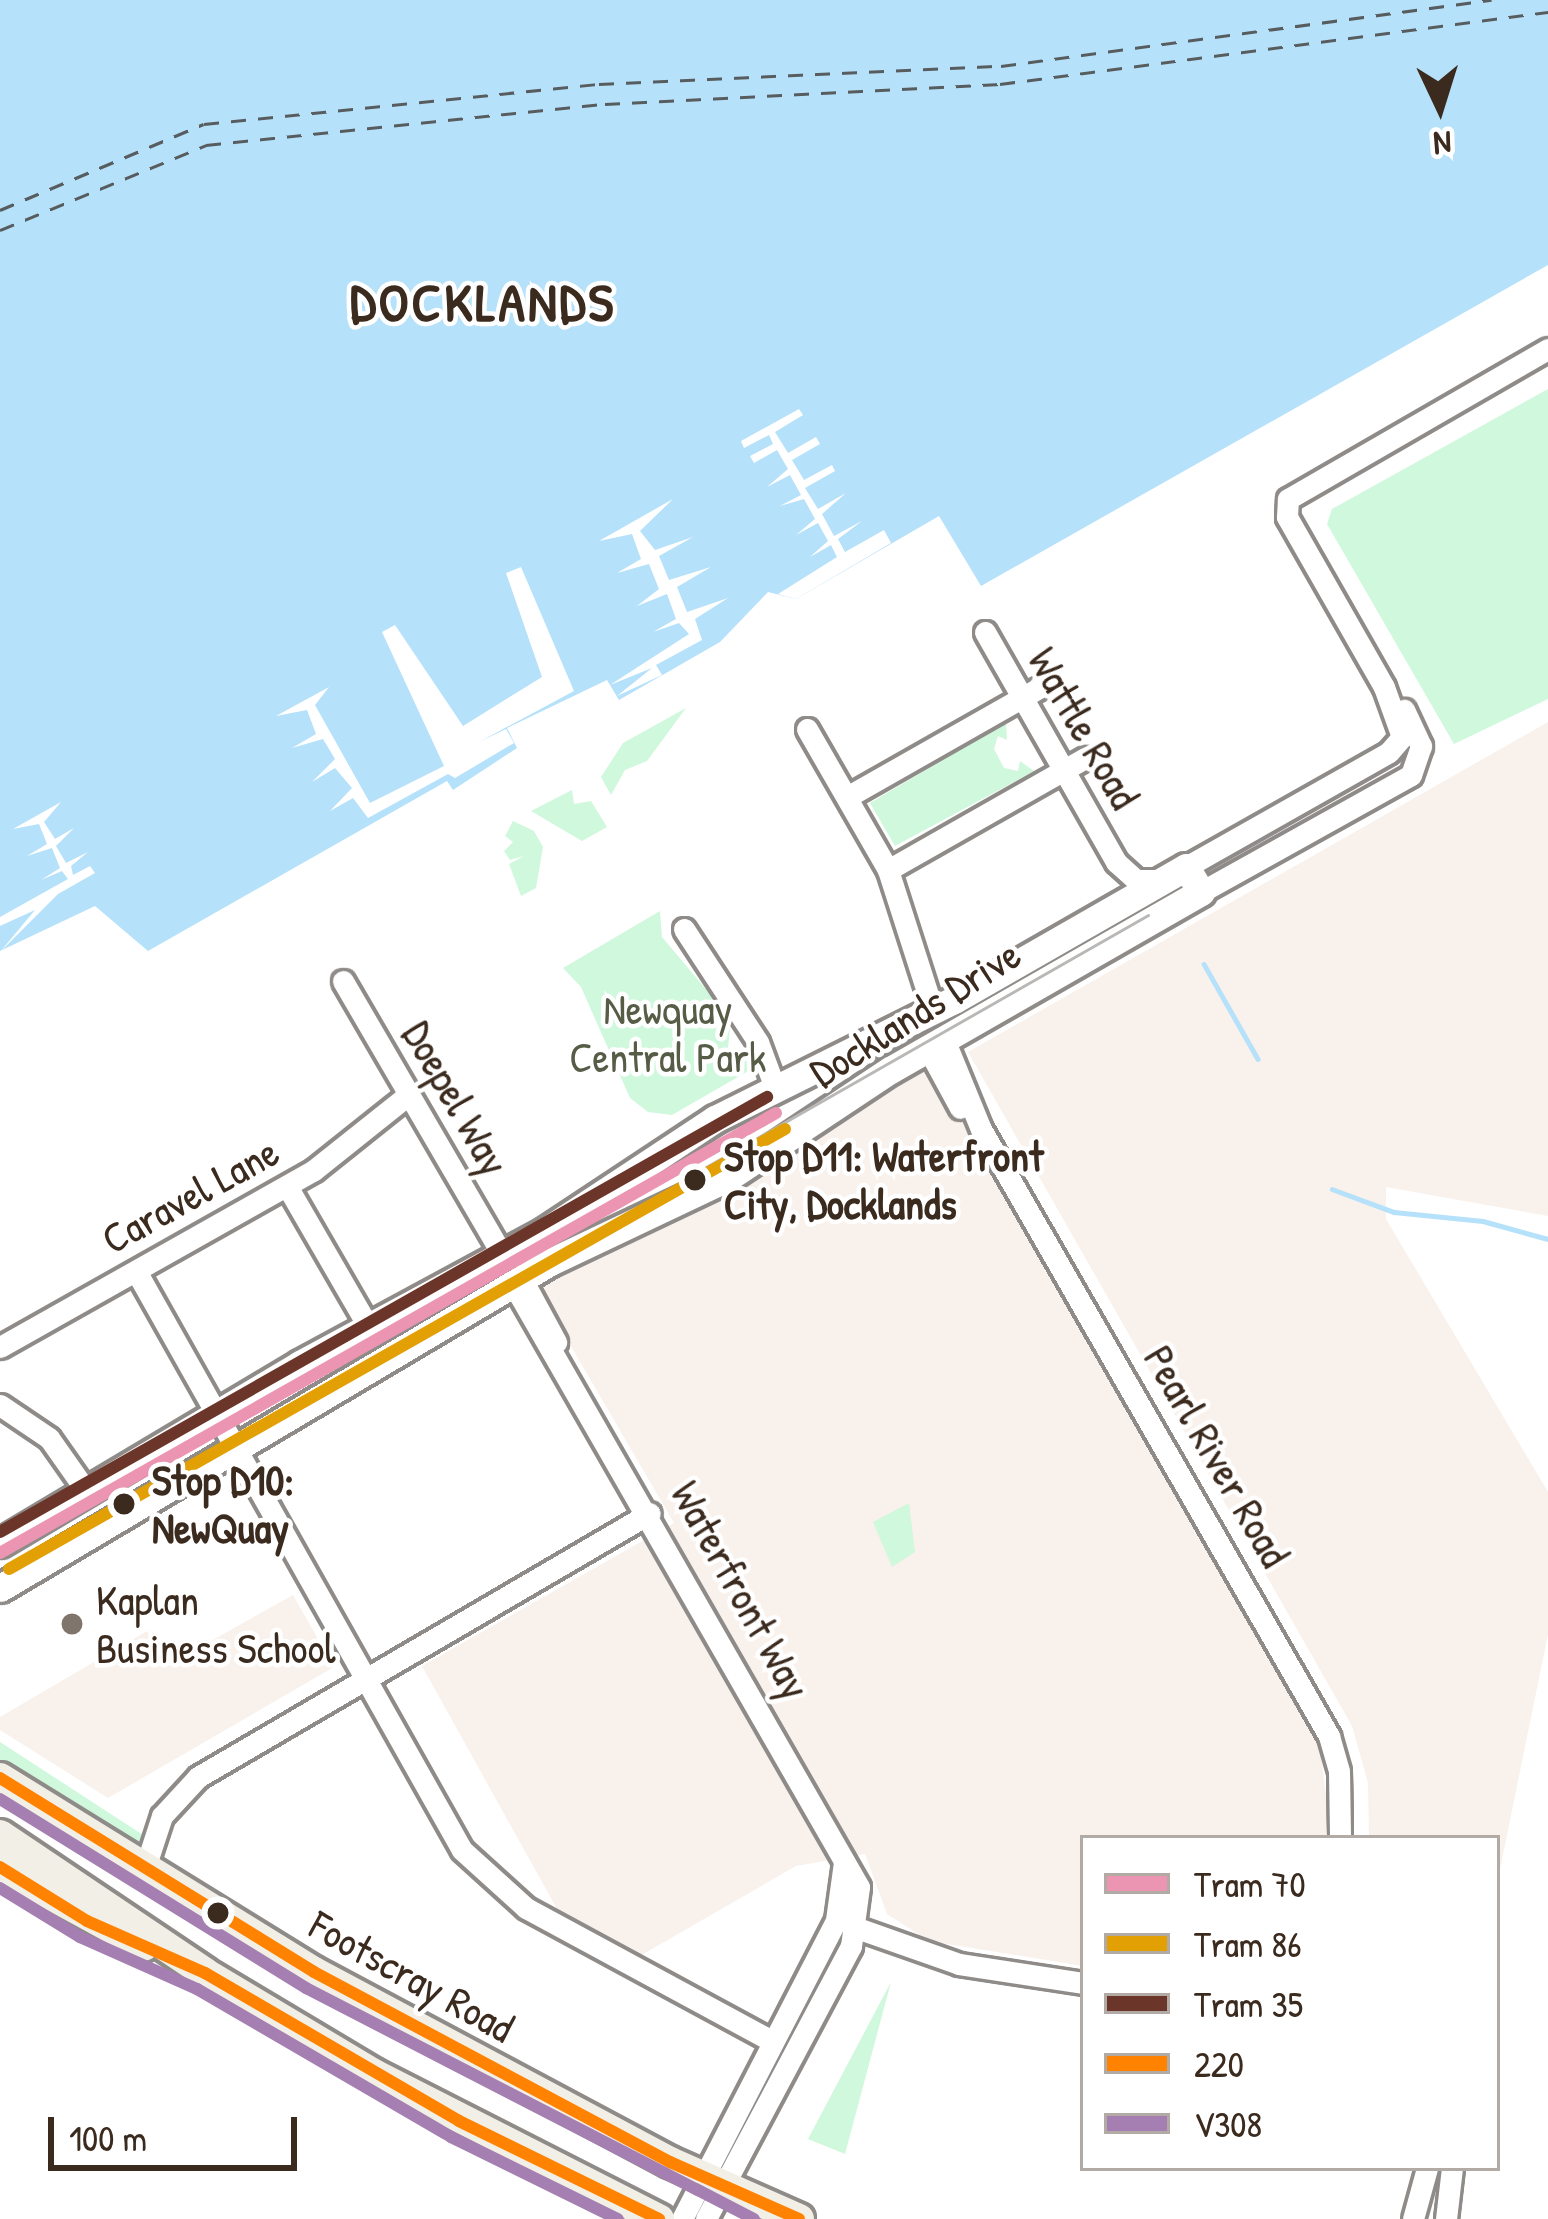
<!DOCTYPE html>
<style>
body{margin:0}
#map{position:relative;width:1548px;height:2219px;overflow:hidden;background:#fff;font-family:"Patrick Hand",sans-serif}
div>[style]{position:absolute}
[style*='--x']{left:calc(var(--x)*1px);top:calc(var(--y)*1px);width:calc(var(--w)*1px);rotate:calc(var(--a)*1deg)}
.built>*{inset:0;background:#f9f1ec}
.green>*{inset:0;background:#cff8dc;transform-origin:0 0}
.water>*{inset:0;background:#b6e1fa}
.pier>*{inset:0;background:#fff}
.stream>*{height:4.5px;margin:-2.25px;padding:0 2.25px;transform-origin:2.25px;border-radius:2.25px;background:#b6e1fa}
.ferry>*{height:3px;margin-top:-1.5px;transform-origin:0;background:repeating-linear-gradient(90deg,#575d5f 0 15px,transparent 0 27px)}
.roads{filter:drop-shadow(3px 0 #8e8b88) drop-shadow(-3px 0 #8e8b88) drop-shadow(0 3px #8e8b88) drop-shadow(0 -3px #8e8b88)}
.street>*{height:21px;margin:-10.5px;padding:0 10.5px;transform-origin:10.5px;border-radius:10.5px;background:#fff}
.secondary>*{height:27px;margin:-13.5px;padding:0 13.5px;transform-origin:13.5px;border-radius:13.5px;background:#fff}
.primary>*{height:30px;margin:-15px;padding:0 15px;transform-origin:15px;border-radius:15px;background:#f2efe6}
.tram>*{height:3px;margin:-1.5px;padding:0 1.5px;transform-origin:1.5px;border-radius:1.5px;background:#b9b8b6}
.bus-1>*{height:12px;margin:-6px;padding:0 6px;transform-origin:6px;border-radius:6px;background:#ff8200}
.bus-2>*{height:12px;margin:-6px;padding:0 6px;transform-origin:6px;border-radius:6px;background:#a57fb2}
.tram-1>*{height:12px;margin:-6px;padding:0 6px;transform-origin:6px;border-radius:6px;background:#ec95b3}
.tram-2>*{height:12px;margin:-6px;padding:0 6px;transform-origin:6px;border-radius:6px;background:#e2a004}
.tram-3>*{height:12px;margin:-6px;padding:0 6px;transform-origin:6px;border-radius:6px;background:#6b3529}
.dots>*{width:33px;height:33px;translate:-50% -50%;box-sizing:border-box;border:6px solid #fff;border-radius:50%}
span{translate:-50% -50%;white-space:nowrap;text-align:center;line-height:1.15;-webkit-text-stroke:9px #fff;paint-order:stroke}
.street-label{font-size:42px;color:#3b2a1e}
.park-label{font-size:42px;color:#565c46}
.stop-label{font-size:42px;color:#3b2a1e;font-weight:700}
.left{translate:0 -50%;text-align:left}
.poi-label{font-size:42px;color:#3b2a1e}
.district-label{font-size:54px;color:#3b2a1e;font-weight:700;letter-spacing:3px}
.legend{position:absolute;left:1080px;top:1835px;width:420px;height:336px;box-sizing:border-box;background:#fff;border:3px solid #b1aaa5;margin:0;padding:15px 21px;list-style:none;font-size:36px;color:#3b2a1e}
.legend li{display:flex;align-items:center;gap:24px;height:60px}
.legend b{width:60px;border:3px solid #b1aaa5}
.north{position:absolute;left:1380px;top:48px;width:120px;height:120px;-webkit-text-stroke:9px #fff;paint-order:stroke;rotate:176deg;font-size:33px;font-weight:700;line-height:48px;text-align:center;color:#3b2a1e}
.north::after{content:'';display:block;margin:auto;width:42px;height:54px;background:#3b2a1e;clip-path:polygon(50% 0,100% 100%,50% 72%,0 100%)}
.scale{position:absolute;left:48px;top:2117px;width:249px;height:54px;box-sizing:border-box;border:6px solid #3b2a1e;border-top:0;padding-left:15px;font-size:36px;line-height:42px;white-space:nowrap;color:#3b2a1e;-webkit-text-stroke:9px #fff;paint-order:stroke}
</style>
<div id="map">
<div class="built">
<i style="clip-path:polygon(1548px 722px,1548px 1216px,1386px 1187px,1386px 1219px,1548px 1492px,1548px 1634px,1497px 1884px,1497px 1838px,1369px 1838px,1368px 1783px,1352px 1726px,968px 1052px)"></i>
<i style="clip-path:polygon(915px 1069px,931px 1072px,967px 1123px,1319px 1737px,1331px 1838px,1083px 1838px,1083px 1966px,929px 1941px,887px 1914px,865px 1854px,796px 1866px,638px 1957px,562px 1918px,422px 1666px,674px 1523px,544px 1300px,545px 1280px)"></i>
<i style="clip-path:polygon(293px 1595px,334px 1667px,108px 1798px,0 1730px,0 1717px,147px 1631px,168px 1665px)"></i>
</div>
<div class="green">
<i style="clip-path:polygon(1548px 389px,1548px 699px,1454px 744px,1327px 524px,1332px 509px)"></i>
<i style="clip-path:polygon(686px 708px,647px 761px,625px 770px,611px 795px,601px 777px,623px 743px)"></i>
<i style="clip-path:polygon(1006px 723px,1007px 740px,998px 736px,994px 749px,1004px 768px,1018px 771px,1020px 761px,1034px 771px,895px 846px,870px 803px)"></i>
<i style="clip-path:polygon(572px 790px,574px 804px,591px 801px,607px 827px,582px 841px,531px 811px)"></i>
<i style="clip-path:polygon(513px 821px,534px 831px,543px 847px,536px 888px,521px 896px,509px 864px,524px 856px,510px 860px,504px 851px,513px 842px,505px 836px)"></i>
<i style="clip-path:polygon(660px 911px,662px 937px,731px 1019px,728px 1048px,749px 1053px,757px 1066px,672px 1115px,648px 1112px,630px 1098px,581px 987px,563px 968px)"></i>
<i style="clip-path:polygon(909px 1503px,915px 1552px,892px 1567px,873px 1522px)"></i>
<i style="left:0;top:1742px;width:171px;height:15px;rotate:33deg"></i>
<i style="clip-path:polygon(891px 1982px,845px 2154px,808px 2139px)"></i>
</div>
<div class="water">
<i style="clip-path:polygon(0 0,1548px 0,1548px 265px,981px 586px,939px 516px,796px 599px,768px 592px,720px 642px,619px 700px,607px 680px,507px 728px,517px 748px,453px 790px,447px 781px,148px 951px,95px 906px,0 951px)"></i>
</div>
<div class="pier">
<i style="clip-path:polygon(799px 409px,803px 415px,775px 432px,788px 453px,816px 437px,820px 444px,792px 460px,804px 480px,832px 465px,835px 471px,805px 488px,818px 509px,846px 493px,822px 514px,834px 536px,862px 521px,838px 539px,845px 552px,884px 530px,891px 543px,796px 599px,778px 594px,837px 557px,831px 545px,810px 557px,828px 541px,818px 523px,796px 535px,815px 519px,804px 499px,780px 506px,801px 495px,790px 475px,767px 487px,788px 469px,777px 450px,754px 463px,750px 456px,773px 444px,769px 435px,744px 448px,741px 441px)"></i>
<i style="clip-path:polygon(673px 499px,640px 531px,655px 550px,693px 537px,659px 556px,669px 580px,711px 567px,677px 587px,687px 612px,728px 598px,695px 619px,702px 640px,656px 665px,662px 675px,617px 696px,652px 668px,610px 685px,689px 634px,679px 623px,653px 632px,676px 619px,667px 594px,637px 606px,659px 589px,649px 564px,617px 573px,641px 559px,632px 534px,599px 541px)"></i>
<i style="clip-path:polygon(521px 567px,574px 691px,479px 742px,506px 729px,514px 743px,455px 778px,448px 774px,368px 818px,353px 798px,330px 811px,352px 788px,335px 768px,312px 782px,335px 759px,323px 739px,292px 748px,316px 734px,307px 710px,276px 716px,329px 687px,315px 705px,370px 803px,444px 766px,382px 632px,395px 625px,463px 726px,542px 677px,506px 573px)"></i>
<i style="clip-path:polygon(61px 802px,44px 822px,55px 839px,74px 828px,56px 846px,66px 863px,88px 852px,71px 866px,73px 875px,90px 866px,95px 873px,58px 894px,0 952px,35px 910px,0 926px,0 917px,68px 879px,62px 871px,41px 880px,60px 868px,52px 848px,27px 856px,47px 844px,39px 824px,13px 829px)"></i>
</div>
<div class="stream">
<i style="--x:1204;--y:964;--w:109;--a:60.4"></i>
<i style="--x:1332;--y:1189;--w:66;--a:20.4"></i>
<i style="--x:1394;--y:1212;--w:89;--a:5.8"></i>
<i style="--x:1483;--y:1221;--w:67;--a:15.5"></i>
</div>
<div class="ferry">
<i style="--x:0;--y:210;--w:221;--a:-22.9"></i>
<i style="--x:204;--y:124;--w:397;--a:-5.8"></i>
<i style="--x:599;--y:84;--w:402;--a:-2.6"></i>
<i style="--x:1001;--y:66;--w:495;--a:-7.7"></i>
<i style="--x:0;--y:230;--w:223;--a:-22.4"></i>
<i style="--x:206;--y:145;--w:401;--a:-5.9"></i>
<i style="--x:605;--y:104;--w:396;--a:-2.9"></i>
<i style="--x:1000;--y:84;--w:553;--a:-7.49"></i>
</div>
<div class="roads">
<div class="street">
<i style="--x:985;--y:632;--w:265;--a:60.3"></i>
<i style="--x:1116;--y:862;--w:27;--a:42"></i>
<i style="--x:1136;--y:880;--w:25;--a:0"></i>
<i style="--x:807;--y:729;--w:163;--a:60.1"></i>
<i style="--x:888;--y:870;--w:147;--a:72.2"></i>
<i style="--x:847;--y:797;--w:227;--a:-29.6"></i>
<i style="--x:1186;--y:867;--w:233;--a:-29.5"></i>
<i style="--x:1389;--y:752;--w:20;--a:-49"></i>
<i style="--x:1402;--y:737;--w:53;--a:-109.8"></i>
<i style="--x:1384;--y:687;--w:196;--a:-119.7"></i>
<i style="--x:1287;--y:517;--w:18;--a:-87"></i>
<i style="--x:1288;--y:499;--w:300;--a:-30"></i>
<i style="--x:888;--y:870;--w:227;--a:-29.6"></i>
<i style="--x:1201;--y:892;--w:240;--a:-29.1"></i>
<i style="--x:1411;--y:775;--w:31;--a:-71"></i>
<i style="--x:1421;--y:746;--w:40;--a:-115"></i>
<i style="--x:684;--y:929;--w:135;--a:56.8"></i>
<i style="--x:758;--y:1042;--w:49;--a:69.7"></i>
<i style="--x:343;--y:981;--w:316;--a:59.8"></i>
<i style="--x:944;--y:1039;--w:97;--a:67.7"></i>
<i style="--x:981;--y:1129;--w:700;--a:60.17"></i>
<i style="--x:1329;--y:1736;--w:36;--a:74"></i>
<i style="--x:1339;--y:1771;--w:67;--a:89.1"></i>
<i style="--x:928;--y:1049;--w:67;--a:61.5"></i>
<i style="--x:287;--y:1186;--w:164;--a:60"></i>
<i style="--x:136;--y:1271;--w:664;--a:60.62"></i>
<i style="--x:462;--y:1850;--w:86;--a:42.2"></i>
<i style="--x:526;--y:1908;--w:280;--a:28.4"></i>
<i style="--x:522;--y:1279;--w:72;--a:61.6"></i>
<i style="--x:513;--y:1284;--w:695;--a:60.15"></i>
<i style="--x:859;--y:1887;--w:60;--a:97.7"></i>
<i style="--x:851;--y:1946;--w:309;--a:118"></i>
<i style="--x:0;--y:1347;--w:360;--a:-29.4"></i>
<i style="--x:314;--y:1170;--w:120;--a:-38.6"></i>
<i style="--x:0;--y:1405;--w:59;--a:34"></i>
<i style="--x:49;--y:1438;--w:66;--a:54.9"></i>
<i style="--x:144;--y:1871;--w:58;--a:-71.9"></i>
<i style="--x:162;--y:1816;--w:53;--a:-47.3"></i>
<i style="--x:198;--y:1777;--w:523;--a:-30.29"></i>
<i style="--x:857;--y:1928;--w:108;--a:19.4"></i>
<i style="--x:959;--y:1964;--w:125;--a:8.7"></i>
<i style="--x:682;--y:2219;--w:336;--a:-62.7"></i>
<i style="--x:836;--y:1920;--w:59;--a:-82.1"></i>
<i style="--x:1413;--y:2219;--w:53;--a:-74.6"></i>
<i style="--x:1446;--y:2219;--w:51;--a:-83.3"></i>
</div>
<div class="secondary">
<i style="--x:0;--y:1543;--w:349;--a:-30.8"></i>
<i style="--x:300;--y:1364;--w:277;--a:-28.4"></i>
<i style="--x:544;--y:1232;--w:205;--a:-33.5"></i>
<i style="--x:715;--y:1119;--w:267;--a:-26.5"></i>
<i style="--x:954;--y:1000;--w:267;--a:-29.8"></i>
<i style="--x:1186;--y:867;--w:29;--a:59"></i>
<i style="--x:1201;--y:892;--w:358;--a:150.2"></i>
<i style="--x:890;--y:1070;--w:193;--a:146.4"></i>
<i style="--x:729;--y:1177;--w:198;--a:154.6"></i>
<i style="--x:550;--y:1262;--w:639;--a:149.34"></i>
</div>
<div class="primary">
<i style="--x:0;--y:1778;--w:369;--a:31.7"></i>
<i style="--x:314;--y:1972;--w:404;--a:28.1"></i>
<i style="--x:670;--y:2162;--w:141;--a:23.8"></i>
<i style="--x:0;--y:1835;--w:247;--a:33.9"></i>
<i style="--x:205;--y:1973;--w:197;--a:30.9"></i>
<i style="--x:374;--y:2074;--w:320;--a:27"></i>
<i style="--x:0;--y:1867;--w:164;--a:28.7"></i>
</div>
</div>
<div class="tram">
<i style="--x:692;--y:1175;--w:525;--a:-29.69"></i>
</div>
<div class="bus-1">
<i style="--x:0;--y:1778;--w:369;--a:31.7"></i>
<i style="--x:314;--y:1972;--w:404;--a:28.1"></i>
<i style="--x:670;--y:2162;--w:141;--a:23.8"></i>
<i style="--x:0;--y:1867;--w:102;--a:31.8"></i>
<i style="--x:87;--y:1921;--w:129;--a:23.8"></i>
<i style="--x:205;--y:1973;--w:294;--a:30.2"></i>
<i style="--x:459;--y:2121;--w:223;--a:26.1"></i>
</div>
<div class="bus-2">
<i style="--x:0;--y:1799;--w:360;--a:31.7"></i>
<i style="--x:306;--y:1988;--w:504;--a:27.28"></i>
<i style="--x:0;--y:1888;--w:94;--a:31.5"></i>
<i style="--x:80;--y:1937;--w:128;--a:24"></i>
<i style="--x:197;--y:1989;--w:294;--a:30.2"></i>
<i style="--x:451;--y:2137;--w:186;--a:26.2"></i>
</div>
<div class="tram-1">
<i style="--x:0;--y:1553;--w:892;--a:-29.55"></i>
</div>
<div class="tram-2">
<i style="--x:9;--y:1569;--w:892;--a:-29.55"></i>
</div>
<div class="tram-3">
<i style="--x:0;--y:1532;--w:882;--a:-29.56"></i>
</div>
<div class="dots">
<i style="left:695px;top:1180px;background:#3b2a1e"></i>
<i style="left:124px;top:1504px;background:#3b2a1e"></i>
<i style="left:72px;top:1624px;background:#80756d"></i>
<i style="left:218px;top:1913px;background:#3b2a1e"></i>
</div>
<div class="street-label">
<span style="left:1084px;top:728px;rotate:60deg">Wattle Road</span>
<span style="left:915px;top:1013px;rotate:-32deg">Docklands Drive</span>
<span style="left:456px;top:1098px;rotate:60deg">Doepel Way</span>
<span style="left:190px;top:1195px;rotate:-29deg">Caravel Lane</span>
<span style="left:1217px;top:1456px;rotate:60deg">Pearl River Road</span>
<span style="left:741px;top:1590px;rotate:61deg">Waterfront Way</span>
<span style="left:412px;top:1976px;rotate:29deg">Footscray Road</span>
</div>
<div class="park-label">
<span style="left:668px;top:1033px">Newquay<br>Central Park</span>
</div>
<div class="stop-label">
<span class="left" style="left:724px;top:1180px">Stop D11: Waterfront<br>City, Docklands</span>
<span class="left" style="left:152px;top:1504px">Stop D10:<br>NewQuay</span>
</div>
<div class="poi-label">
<span class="left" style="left:96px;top:1624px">Kaplan<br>Business School</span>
</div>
<div class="district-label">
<span style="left:483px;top:302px">DOCKLANDS</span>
</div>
<ul class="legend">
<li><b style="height:15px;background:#ec95b3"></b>Tram 70</li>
<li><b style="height:15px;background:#e2a004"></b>Tram 86</li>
<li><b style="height:15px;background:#6b3529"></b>Tram 35</li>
<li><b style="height:15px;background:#ff8200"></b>220</li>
<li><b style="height:15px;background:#a57fb2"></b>V308</li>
</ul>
<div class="north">N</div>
<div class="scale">100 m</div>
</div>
